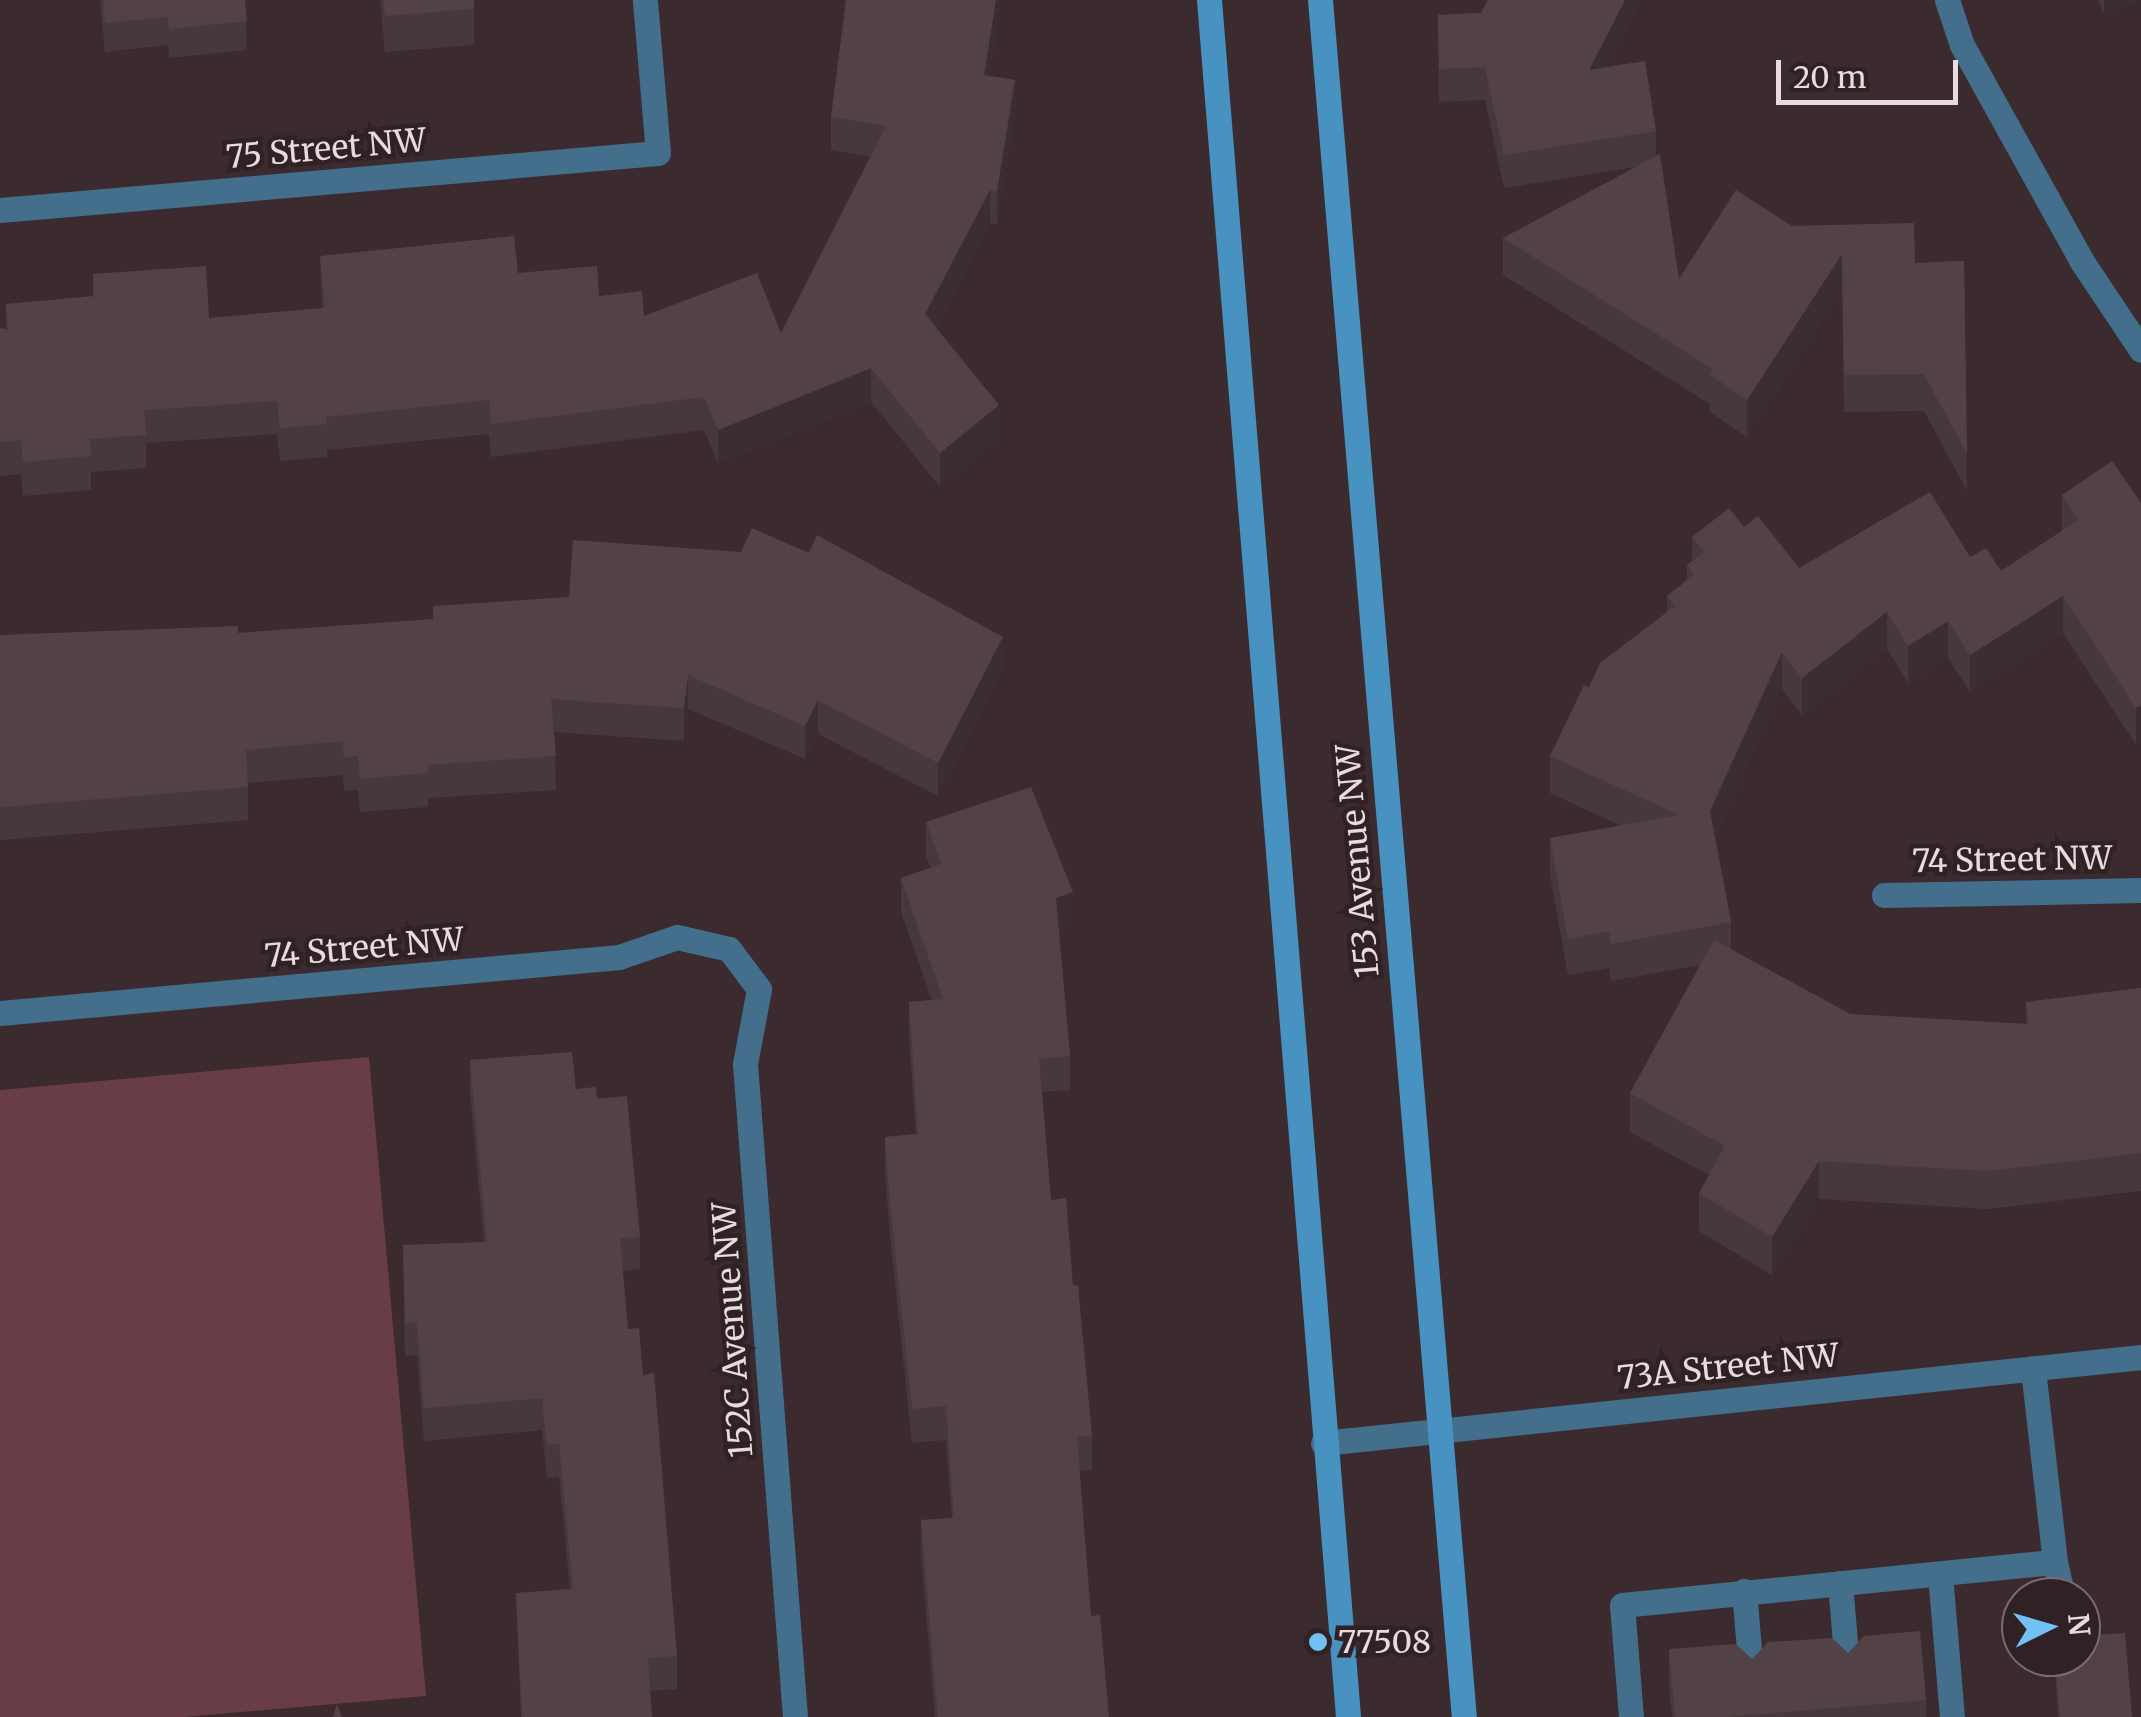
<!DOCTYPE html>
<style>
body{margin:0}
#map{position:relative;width:2141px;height:1717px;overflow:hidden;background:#3b2b2e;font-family:Merriweather,serif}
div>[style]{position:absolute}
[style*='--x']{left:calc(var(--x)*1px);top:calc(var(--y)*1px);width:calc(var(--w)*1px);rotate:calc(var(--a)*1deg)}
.green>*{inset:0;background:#693d46}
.service>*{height:25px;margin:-12.5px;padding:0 12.5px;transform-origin:12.5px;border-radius:12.5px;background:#436f8d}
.minor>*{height:25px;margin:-12.5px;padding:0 12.5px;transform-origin:12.5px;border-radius:12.5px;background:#436f8d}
.tertiary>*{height:25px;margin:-12.5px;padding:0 12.5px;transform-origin:12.5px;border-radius:12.5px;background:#436f8d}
.secondary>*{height:25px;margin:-12.5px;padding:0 12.5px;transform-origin:12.5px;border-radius:12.5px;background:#4792c1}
.wall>*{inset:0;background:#47393b}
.shaded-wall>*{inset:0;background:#3a2e30}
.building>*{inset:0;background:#534245}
.dots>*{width:28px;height:28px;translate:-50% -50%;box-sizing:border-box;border:5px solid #302124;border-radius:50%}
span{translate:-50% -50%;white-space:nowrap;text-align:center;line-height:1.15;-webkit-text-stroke:9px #302124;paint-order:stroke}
.street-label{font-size:32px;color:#e6dcdd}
.poi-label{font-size:32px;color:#e6dcdd}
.left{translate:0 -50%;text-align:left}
.north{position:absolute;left:2001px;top:1577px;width:100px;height:100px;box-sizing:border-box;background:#302124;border:2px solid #796c6e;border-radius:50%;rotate:85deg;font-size:28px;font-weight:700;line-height:40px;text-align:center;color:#e6dcdd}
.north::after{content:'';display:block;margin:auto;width:35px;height:45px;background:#72c1f5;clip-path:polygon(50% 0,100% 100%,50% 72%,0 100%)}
.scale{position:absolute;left:1776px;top:60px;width:182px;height:45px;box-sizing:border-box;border:5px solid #e6dcdd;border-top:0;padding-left:12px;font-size:30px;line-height:35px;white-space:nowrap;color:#e6dcdd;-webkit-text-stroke:8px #302124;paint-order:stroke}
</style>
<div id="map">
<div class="green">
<i style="clip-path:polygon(369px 1057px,426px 1696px,184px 1717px,0 1717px,0 1090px)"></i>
</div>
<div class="service">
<i style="--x:2055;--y:1562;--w:36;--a:77"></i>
<i style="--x:1940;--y:1574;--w:144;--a:85.2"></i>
<i style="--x:1840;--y:1583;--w:95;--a:85.2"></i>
<i style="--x:1744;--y:1591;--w:93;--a:85.1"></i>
<i style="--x:1631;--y:1717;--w:112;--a:-94.6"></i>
<i style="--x:1622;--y:1605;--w:435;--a:-5.7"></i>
<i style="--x:2055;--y:1562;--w:195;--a:-96.5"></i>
</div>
<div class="minor">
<i style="--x:0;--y:210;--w:660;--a:-4.95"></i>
<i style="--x:658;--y:153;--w:154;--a:-94.9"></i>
<i style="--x:1884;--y:895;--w:257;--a:-1.1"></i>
<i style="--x:0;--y:1013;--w:622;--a:-5.17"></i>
<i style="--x:619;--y:957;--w:61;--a:-19"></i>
<i style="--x:677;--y:937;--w:53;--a:13"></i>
<i style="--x:729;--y:949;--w:50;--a:53.1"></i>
<i style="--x:759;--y:989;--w:76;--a:100.6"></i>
<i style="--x:745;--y:1064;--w:655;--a:85.62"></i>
</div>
<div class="tertiary">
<i style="--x:1947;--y:0;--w:47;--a:71.6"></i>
<i style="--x:1962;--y:45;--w:246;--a:61"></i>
<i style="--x:2081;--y:260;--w:108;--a:56.3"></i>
<i style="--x:1323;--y:1443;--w:823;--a:-6"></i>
</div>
<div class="secondary">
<i style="--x:1209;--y:0;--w:1723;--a:85.37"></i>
<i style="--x:1320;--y:0;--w:1723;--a:85.21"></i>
</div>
<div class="wall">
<i style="clip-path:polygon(100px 0,245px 0,247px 50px,169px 58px,168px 45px,105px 52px)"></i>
<i style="clip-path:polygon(380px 0,474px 0,474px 45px,385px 52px)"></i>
<i style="clip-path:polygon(1001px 0,989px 76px,1015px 114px,997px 224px,990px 223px,936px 327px,999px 439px,940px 487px,871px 402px,718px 463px,704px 430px,491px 457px,489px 434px,327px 450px,327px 457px,280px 461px,277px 434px,146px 443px,146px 468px,91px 472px,91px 490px,23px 496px,21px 474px,0 476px,0 328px,6px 329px,6px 304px,93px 297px,93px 274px,209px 318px,322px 308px,320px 256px,518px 273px,599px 296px,644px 316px,781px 333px,870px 157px,831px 150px,831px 117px)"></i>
<i style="clip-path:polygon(1488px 0,1642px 0,1607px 67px,1656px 131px,1656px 156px,1679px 279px,1792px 226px,1915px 263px,1964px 261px,1967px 491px,1924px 411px,1844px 412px,1842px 291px,1747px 437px,1710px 412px,1710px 404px,1503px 275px,1503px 238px,1636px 167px,1504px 188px,1485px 100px,1439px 102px,1438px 15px,1481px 13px)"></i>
<i style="clip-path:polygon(2098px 0,2140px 0,2104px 15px)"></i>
<i style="clip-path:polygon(2062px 495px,2141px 503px,2136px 745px,2063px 633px,1970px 692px,1948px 658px,1908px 683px,1887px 649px,1802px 715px,1782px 689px,1715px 837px,1731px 922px,1731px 949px,1850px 1014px,2026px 1024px,2026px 1002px,2141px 988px,2141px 1191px,1988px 1209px,1819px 1199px,1772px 1275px,1699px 1231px,1699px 1193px,1709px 1175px,1630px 1132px,1630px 1093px,1700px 965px,1611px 981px,1609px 968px,1568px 975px,1550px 875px,1550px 838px,1621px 826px,1550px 793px,1550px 756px,1667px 612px,1667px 596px,1687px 580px,1687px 565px,1692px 561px,1692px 537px,1744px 527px,1799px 568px,1970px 557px,2001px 571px,2062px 531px)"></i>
<i style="clip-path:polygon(433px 606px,1003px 670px,938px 796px,818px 734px,805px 759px,688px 709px,684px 741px,554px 732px,556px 790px,428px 798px,428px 807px,360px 812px,358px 790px,344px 791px,343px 775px,248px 783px,248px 820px,0 840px,0 635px,238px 633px,433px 619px)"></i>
<i style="clip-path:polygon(926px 822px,1073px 926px,1059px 931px,1070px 1056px,1070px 1090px,1042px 1092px,1051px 1200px,1073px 1286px,1092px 1436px,1092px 1470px,1079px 1471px,1091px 1616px,1109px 1717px,935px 1717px,921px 1554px,921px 1520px,952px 1518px,946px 1440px,912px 1443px,890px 1236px,885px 1171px,885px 1137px,916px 1134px,909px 1036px,909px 1002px,932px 1000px,901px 912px,901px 878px,931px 868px,926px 856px)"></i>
<i style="clip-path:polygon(470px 1060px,576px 1089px,597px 1099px,640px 1237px,640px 1269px,623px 1271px,628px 1329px,643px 1375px,677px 1656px,677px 1689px,650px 1691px,652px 1717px,521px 1717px,516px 1593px,570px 1589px,559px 1477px,547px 1478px,542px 1430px,424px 1441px,417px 1355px,405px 1356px,403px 1245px,484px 1242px,470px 1093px)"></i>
<i style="clip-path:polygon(1669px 1649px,1752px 1659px,1848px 1653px,1926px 1700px,1926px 1717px,1672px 1717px,1669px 1690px)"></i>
<i style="clip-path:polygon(2054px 1657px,2081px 1657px,2132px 1717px,2058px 1717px)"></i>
</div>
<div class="shaded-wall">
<i style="clip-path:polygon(996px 0,1001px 0,984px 108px,984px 75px)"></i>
<i style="clip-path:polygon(1625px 0,1642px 0,1589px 103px,1589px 70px)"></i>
<i style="clip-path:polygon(2104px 0,2140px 0,2104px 15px)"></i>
<i style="clip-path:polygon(1015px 80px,1015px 114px,997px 224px,997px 191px)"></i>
<i style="clip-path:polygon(990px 190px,990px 223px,925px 347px,925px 314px)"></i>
<i style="clip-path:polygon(1842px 254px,1842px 291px,1747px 437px,1747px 400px)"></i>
<i style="clip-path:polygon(871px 368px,871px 402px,718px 463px,718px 430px)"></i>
<i style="clip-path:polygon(999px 405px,999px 439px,940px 487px,940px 453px)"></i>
<i style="clip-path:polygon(2063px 596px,2063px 633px,1970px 692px,1970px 655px)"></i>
<i style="clip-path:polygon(1887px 612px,1887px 649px,1802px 715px,1802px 678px)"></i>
<i style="clip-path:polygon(1948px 621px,1948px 658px,1908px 683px,1908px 646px)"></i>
<i style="clip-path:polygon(1003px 637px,1003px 670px,938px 796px,938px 763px)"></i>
<i style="clip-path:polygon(1782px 652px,1782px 689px,1710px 848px,1710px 811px)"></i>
<i style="clip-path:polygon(688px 675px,688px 709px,684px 741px,684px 708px)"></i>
<i style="clip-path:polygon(818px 700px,818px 734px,805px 759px,805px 726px)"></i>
<i style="clip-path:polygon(2141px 705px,2141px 742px,2136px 745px,2136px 708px)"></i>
<i style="clip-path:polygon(1073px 892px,1073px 926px,1056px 932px,1056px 898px)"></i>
<i style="clip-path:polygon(1819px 1161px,1819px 1199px,1772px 1275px,1772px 1237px)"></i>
</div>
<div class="building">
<i style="clip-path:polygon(103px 0,245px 0,247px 21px,169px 29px,168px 17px,105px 23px)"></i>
<i style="clip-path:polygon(383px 0,474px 0,474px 9px,385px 16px)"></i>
<i style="clip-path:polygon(846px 0,996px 0,984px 75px,1015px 80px,997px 191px,990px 190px,925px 314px,999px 405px,940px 453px,871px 368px,718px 430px,704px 397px,491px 424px,489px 400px,326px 417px,327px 424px,280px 428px,277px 401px,144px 410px,146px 435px,90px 439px,91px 456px,23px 462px,21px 440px,0 442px,0 328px,8px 330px,6px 304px,94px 296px,93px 274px,206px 266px,209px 318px,325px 308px,320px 256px,514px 236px,518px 273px,597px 266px,599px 296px,642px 291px,644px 316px,757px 273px,781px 333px,886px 126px,831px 117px)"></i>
<i style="clip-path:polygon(1488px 0,1625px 0,1589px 70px,1645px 61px,1656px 131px,1504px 155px,1485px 67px,1439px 69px,1438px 15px,1481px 13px)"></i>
<i style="clip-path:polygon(1660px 154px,1679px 279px,1736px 190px,1792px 226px,1914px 223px,1915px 263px,1964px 261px,1967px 454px,1924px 374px,1844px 375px,1842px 254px,1747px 400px,1710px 375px,1713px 369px,1503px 238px)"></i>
<i style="clip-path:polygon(2112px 461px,2141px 503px,2141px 705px,2136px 708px,2063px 596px,1970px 655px,1948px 621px,1908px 646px,1887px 612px,1802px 678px,1782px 652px,1710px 811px,1731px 922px,1611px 944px,1609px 931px,1568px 939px,1550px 838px,1679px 815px,1550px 756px,1584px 685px,1589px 687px,1600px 663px,1675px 606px,1667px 596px,1694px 575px,1687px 565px,1704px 552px,1692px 537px,1729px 508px,1744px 527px,1758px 516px,1799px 568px,1930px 492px,1970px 557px,1986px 548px,2001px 571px,2078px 520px,2062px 495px)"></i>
<i style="clip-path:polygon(752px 528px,809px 553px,817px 535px,1003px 637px,938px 763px,818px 700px,805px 726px,688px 675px,684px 708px,551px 699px,556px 756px,428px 765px,428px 773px,360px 779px,358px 756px,344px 757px,343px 741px,246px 750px,248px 787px,0 807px,0 635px,238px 626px,238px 633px,434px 619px,433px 606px,569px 597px,573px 540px,741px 552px)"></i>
<i style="clip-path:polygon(1031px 787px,1073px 892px,1056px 898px,1070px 1056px,1039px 1059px,1051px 1200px,1066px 1198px,1073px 1286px,1078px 1285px,1092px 1436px,1077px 1437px,1091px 1616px,1100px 1615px,1109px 1717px,938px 1717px,921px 1520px,954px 1518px,946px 1406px,912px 1409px,890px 1202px,885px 1137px,918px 1134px,909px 1002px,943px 999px,901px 878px,941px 864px,926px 822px)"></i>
<i style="clip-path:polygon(1714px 940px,1850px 1014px,2029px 1024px,2026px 1002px,2141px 988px,2141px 1153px,1988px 1171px,1819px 1161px,1772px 1237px,1699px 1193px,1725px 1146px,1630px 1093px)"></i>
<i style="clip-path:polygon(572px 1052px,576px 1089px,596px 1087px,597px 1099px,627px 1096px,640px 1237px,620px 1238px,628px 1329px,639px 1328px,643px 1375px,654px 1373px,677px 1656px,648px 1658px,652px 1717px,522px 1717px,516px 1593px,573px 1589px,559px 1444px,547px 1445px,542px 1398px,424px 1408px,417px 1322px,405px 1323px,403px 1245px,487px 1242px,470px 1060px)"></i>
<i style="clip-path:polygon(1920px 1631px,1926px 1700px,1727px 1717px,1675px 1717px,1669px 1649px,1736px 1644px,1752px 1659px,1768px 1642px,1832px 1638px,1848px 1653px,1864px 1636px)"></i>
<i style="clip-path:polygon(2125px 1633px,2132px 1717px,2060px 1717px,2055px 1657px,2081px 1657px,2081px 1651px,2083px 1652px,2096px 1635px)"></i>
<i style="clip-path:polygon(337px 1704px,342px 1717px,333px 1717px)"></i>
</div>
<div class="dots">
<i style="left:1318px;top:1642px;background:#72c1f5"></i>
</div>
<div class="street-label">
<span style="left:326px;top:149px;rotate:-5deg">75 Street NW</span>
<span style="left:2012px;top:860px;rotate:-1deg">74 Street NW</span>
<span style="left:1358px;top:861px;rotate:-95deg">153 Avenue NW</span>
<span style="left:364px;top:948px;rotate:-5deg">74 Street NW</span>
<span style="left:733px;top:1330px;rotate:-94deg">152C Avenue NW</span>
<span style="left:1728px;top:1367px;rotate:-6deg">73A Street NW</span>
</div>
<div class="poi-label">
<span class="left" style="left:1338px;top:1642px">77508</span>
</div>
<div class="north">N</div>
<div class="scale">20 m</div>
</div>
